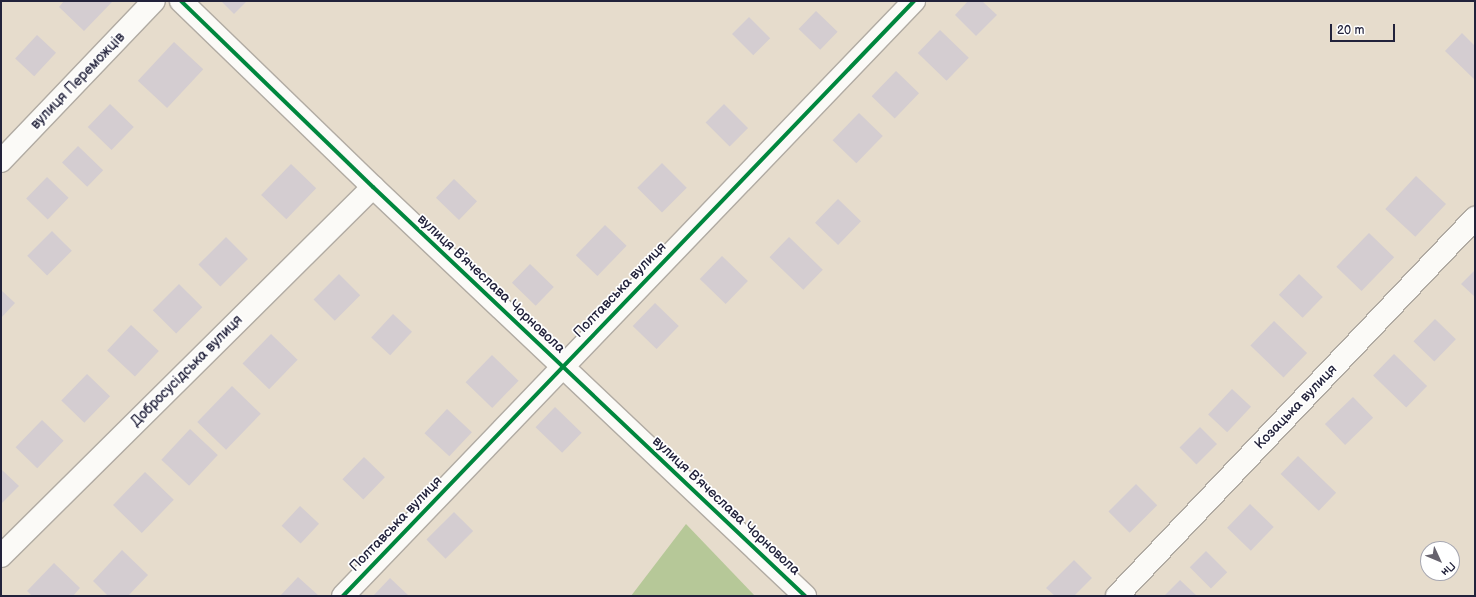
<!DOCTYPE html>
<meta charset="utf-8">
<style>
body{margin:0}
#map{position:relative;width:1476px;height:597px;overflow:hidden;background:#e6dccc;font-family:"Balsamiq Sans",sans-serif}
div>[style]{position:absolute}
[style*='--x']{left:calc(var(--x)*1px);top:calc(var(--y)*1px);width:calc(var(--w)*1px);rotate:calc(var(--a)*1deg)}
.forest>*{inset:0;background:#b6c898}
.building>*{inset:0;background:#d4cdd1;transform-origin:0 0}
.roads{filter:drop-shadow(1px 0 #b1aba3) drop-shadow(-1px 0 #b1aba3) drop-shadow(0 1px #b1aba3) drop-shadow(0 -1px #b1aba3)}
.minor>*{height:22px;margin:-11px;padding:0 11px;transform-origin:11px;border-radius:11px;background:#fbfaf7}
.tertiary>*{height:22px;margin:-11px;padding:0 11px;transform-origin:11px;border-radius:11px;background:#fbfaf7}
.cycleway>*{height:4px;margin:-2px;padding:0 2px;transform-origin:2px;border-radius:2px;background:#00873e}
span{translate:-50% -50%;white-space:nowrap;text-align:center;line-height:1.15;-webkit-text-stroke:3.5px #fff;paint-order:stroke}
.street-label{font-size:14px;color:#22223b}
.frame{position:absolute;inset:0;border:2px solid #22223b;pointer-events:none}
.north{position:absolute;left:1420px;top:541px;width:40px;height:40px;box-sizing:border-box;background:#fff;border:1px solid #a7a7b1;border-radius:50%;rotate:134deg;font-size:11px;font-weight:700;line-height:16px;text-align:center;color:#22223b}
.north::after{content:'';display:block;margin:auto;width:14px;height:18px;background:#67636e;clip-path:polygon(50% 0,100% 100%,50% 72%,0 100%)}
.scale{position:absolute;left:1330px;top:24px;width:65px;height:18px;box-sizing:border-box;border:2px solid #22223b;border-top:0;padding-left:5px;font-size:12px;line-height:14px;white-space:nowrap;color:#22223b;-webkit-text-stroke:3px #fff;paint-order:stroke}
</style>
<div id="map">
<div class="forest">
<i style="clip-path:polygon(686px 524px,755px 596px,631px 596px)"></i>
</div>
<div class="building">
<i style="clip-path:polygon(64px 1px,113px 1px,84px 31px,59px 7px)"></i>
<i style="clip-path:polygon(221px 1px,247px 1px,234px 14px)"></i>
<i style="clip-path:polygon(968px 1px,982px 1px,997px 15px,976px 36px,955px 15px)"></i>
<i style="left:816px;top:11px;width:30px;height:25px;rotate:44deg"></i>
<i style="left:749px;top:17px;width:30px;height:24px;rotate:45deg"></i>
<i style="left:940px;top:30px;width:40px;height:32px;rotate:44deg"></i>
<i style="clip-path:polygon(1462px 33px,1475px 46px,1475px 80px,1445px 51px)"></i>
<i style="left:37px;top:35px;width:26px;height:32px;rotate:43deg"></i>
<i style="left:174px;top:42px;width:40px;height:53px;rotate:43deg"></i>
<i style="left:896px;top:71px;width:32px;height:35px;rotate:44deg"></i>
<i style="left:110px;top:104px;width:33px;height:32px;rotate:44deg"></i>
<i style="left:724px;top:104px;width:34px;height:26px;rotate:45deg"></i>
<i style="left:859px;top:113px;width:33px;height:38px;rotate:44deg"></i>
<i style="left:78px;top:146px;width:35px;height:23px;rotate:44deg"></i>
<i style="left:662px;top:163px;width:35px;height:35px;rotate:45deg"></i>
<i style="left:291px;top:164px;width:35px;height:43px;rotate:44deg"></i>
<i style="left:1416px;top:176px;width:41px;height:45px;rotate:43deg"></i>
<i style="left:47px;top:177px;width:30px;height:30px;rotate:44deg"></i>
<i style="left:454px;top:179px;width:32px;height:26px;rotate:44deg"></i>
<i style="left:838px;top:199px;width:32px;height:33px;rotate:44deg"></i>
<i style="left:605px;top:225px;width:30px;height:42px;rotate:44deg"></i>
<i style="left:52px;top:231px;width:28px;height:35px;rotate:45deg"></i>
<i style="left:1369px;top:233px;width:35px;height:47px;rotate:44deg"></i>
<i style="left:226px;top:237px;width:31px;height:39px;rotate:45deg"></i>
<i style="left:789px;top:237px;width:47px;height:28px;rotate:44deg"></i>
<i style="left:722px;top:256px;width:36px;height:32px;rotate:44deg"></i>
<i style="left:530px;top:264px;width:33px;height:26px;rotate:44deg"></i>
<i style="clip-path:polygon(1475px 270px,1475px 297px,1461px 284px)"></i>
<i style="left:339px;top:274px;width:30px;height:36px;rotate:45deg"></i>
<i style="left:1299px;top:274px;width:33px;height:29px;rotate:44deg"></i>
<i style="left:179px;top:284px;width:33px;height:37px;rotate:45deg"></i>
<i style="clip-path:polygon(1px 290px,15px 303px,1px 318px)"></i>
<i style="left:655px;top:303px;width:33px;height:32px;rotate:44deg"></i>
<i style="left:393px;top:314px;width:26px;height:32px;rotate:43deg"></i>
<i style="left:1435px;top:319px;width:29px;height:31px;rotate:44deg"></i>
<i style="left:1274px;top:321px;width:46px;height:34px;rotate:44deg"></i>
<i style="left:131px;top:325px;width:38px;height:35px;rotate:43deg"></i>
<i style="left:271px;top:334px;width:37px;height:41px;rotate:44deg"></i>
<i style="left:1394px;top:354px;width:46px;height:30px;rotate:44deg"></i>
<i style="left:492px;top:355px;width:37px;height:38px;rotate:44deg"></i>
<i style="left:87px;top:374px;width:32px;height:37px;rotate:44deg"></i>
<i style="left:232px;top:386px;width:40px;height:50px;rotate:44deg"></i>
<i style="left:1232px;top:389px;width:26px;height:35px;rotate:43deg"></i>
<i style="left:1353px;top:397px;width:29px;height:39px;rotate:46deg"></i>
<i style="left:555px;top:407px;width:37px;height:28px;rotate:44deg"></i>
<i style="left:447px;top:409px;width:34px;height:33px;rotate:43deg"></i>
<i style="left:42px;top:420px;width:30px;height:38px;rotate:44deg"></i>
<i style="left:1200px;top:427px;width:24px;height:29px;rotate:45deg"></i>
<i style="left:190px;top:429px;width:38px;height:42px;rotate:43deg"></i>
<i style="left:1298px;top:456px;width:53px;height:25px;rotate:44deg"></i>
<i style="left:364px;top:457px;width:29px;height:31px;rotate:44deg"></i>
<i style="clip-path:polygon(1px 469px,19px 486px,1px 504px)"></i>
<i style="left:145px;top:472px;width:40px;height:46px;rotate:44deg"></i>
<i style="left:1136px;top:484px;width:30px;height:39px;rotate:45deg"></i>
<i style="left:1250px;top:504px;width:33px;height:33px;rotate:44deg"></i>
<i style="left:300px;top:506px;width:26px;height:27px;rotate:43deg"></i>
<i style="left:454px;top:512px;width:27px;height:39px;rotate:45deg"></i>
<i style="clip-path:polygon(122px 550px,148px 575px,128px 596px,108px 596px,93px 581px)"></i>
<i style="left:1206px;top:551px;width:30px;height:23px;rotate:45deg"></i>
<i style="clip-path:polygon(1074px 560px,1092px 578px,1074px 596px,1055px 596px,1046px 588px)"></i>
<i style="clip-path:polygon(54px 563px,80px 588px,73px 596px,32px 596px,27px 591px)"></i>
<i style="clip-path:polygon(298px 577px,319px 596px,280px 596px)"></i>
<i style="clip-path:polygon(390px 578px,409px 596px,373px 596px)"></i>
<i style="clip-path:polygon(1180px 580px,1197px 596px,1164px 596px)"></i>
</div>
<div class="roads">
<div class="minor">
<i style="--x:181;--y:1;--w:267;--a:44.1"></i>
<i style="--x:373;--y:187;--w:595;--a:43.43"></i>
<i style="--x:1;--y:556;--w:524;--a:-44.77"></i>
<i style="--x:343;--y:596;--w:825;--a:-46.18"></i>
<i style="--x:1117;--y:596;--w:521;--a:-46.56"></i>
</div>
<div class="tertiary">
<i style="--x:1;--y:161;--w:221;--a:-46.3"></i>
</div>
</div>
<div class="cycleway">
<i style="--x:181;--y:1;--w:267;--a:44.1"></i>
<i style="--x:373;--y:187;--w:595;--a:43.43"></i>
<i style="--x:343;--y:596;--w:825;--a:-46.18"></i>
</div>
<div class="street-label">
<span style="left:78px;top:81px;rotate:-46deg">вулиця Переможців</span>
<span style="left:491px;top:284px;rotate:43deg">вулиця Вʼячеслава Чорновола</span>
<span style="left:620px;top:290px;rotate:-46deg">Полтавська вулиця</span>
<span style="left:187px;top:371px;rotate:-45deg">Добросусідська вулиця</span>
<span style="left:1296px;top:407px;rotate:-46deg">Козацька вулиця</span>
<span style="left:726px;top:506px;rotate:43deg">вулиця Вʼячеслава Чорновола</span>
<span style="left:396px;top:524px;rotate:-46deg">Полтавська вулиця</span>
</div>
<div class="frame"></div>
<div class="north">Пн</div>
<div class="scale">20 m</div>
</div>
